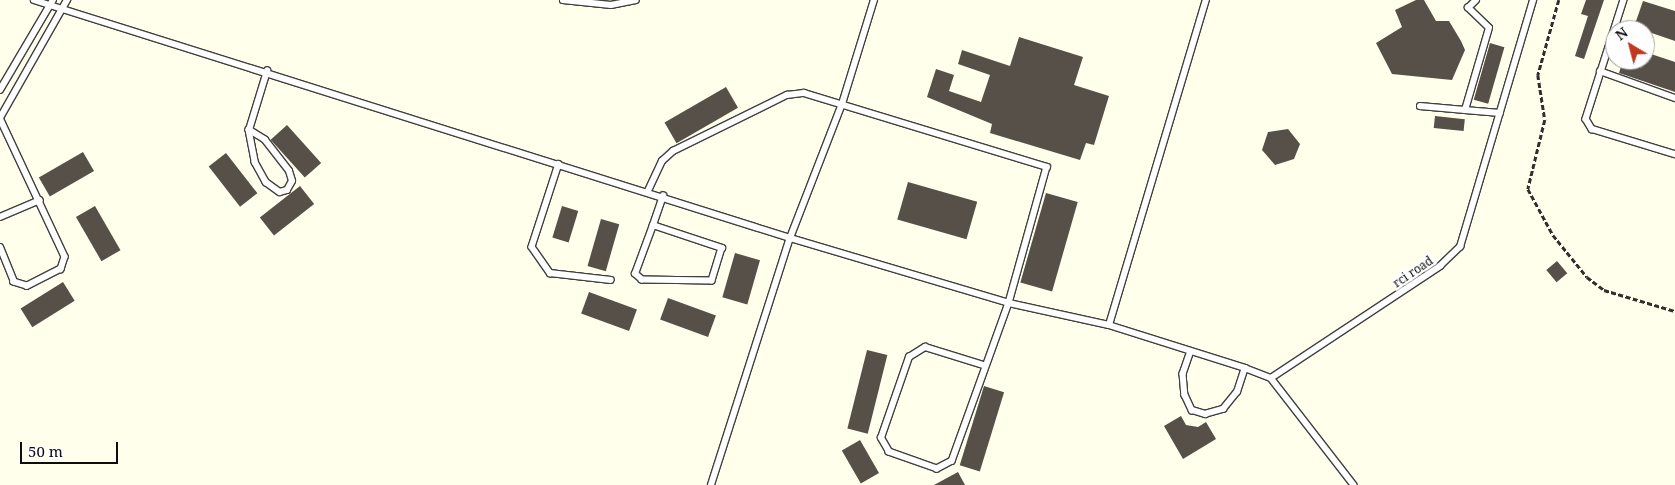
<!DOCTYPE html>
<style>
body{margin:0}
#map{position:relative;width:1675px;height:485px;overflow:hidden;background:#ffffec;font-family:"Noto Serif",serif}
div>[style]{position:absolute}
[style*='--x']{left:calc(var(--x)*1px);top:calc(var(--y)*1px);width:calc(var(--w)*1px);rotate:calc(var(--a)*1deg)}
.building>*{inset:0;background:#565049;transform-origin:0 0}
.path>*{height:2.5px;margin-top:-1.25px;transform-origin:0;background:repeating-linear-gradient(90deg,#2f2f2f 0 5px,transparent 0 7.5px)}
.roads{filter:drop-shadow(1px 0 #404040) drop-shadow(-1px 0 #404040) drop-shadow(0 1px #404040) drop-shadow(0 -1px #404040)}
.service>*{height:5.5px;margin:-2.75px;padding:0 2.75px;transform-origin:2.75px;border-radius:2.75px;background:#fff}
span{translate:-50% -50%;white-space:nowrap;text-align:center;line-height:1.15;-webkit-text-stroke:5px #fff;paint-order:stroke}
.street-label{font-size:12px;color:#0d0d0d}
.north{position:absolute;left:1605px;top:20px;width:50px;height:50px;box-sizing:border-box;background:#fff;border:1px solid #9e9e9e;border-radius:50%;rotate:323deg;font-size:14px;font-weight:700;line-height:20px;text-align:center;color:#0d0d0d}
.north::after{content:'';display:block;margin:auto;width:18px;height:22px;background:#c03821;clip-path:polygon(50% 0,100% 100%,50% 72%,0 100%)}
.scale{position:absolute;left:20px;top:442px;width:98px;height:22px;box-sizing:border-box;border:2px solid #0d0d0d;border-top:0;padding-left:6px;font-size:15px;line-height:18px;white-space:nowrap;color:#0d0d0d;-webkit-text-stroke:4px #fff;paint-order:stroke}
</style>
<div id="map">
<div class="building">
<i style="clip-path:polygon(1416px 0,1424px 0,1436px 21px,1449px 21px,1461px 41px,1465px 50px,1452px 80px,1392px 74px,1376px 43px,1402px 27px,1395px 10px)"></i>
<i style="clip-path:polygon(1586px 0,1604px 0,1584px 59px,1575px 56px,1588px 16px,1581px 14px)"></i>
<i style="clip-path:polygon(1643px 1px,1675px 11px,1675px 41px,1634px 27px)"></i>
<i style="clip-path:polygon(1019px 37px,1083px 57px,1074px 85px,1109px 96px,1094px 145px,1086px 143px,1080px 160px,990px 133px,992px 124px,927px 97px,936px 69px,954px 75px,949px 91px,981px 102px,990px 75px,958px 64px,962px 50px,1010px 66px)"></i>
<i style="left:1490px;top:43px;width:15px;height:59px;rotate:16deg"></i>
<i style="clip-path:polygon(1645px 52px,1675px 62px,1675px 92px,1619px 73px,1623px 60px,1645px 60px)"></i>
<i style="left:726px;top:87px;width:24px;height:71px;rotate:60deg"></i>
<i style="left:1435px;top:116px;width:30px;height:12px;rotate:6deg"></i>
<i style="left:287px;top:125px;width:51px;height:22px;rotate:48deg"></i>
<i style="clip-path:polygon(1288px 129px,1300px 144px,1294px 159px,1275px 165px,1262px 150px,1268px 132px)"></i>
<i style="left:83px;top:152px;width:22px;height:51px;rotate:60deg"></i>
<i style="left:226px;top:153px;width:51px;height:22px;rotate:52deg"></i>
<i style="left:908px;top:182px;width:72px;height:39px;rotate:16deg"></i>
<i style="left:300px;top:186px;width:23px;height:51px;rotate:52deg"></i>
<i style="left:1046px;top:193px;width:33px;height:93px;rotate:16deg"></i>
<i style="left:95px;top:206px;width:51px;height:22px;rotate:60deg"></i>
<i style="left:562px;top:206px;width:17px;height:33px;rotate:17deg"></i>
<i style="left:601px;top:219px;width:19px;height:49px;rotate:16deg"></i>
<i style="left:735px;top:253px;width:26px;height:46px;rotate:16deg"></i>
<i style="left:1557px;top:261px;width:16px;height:14px;rotate:50deg"></i>
<i style="left:63px;top:282px;width:22px;height:50px;rotate:58deg"></i>
<i style="left:589px;top:292px;width:51px;height:23px;rotate:20deg"></i>
<i style="left:668px;top:298px;width:51px;height:23px;rotate:20deg"></i>
<i style="left:867px;top:350px;width:21px;height:81px;rotate:14deg"></i>
<i style="left:984px;top:386px;width:21px;height:83px;rotate:17deg"></i>
<i style="clip-path:polygon(1181px 416px,1186px 425px,1198px 427px,1206px 422px,1216px 439px,1183px 459px,1164px 426px)"></i>
<i style="left:860px;top:440px;width:38px;height:21px;rotate:60deg"></i>
<i style="clip-path:polygon(958px 472px,965px 485px,934px 485px)"></i>
</div>
<div class="path">
<i style="--x:1559;--y:0;--w:78;--a:105.6"></i>
<i style="--x:1538;--y:75;--w:46;--a:81.2"></i>
<i style="--x:1545;--y:120;--w:71;--a:103.8"></i>
<i style="--x:1528;--y:189;--w:52;--a:61.5"></i>
<i style="--x:1553;--y:235;--w:54;--a:51"></i>
<i style="--x:1587;--y:277;--w:21;--a:37"></i>
<i style="--x:1604;--y:290;--w:74;--a:16.5"></i>
</div>
<div class="roads">
<div class="service">
<i style="--x:34;--y:0;--w:793;--a:17.47"></i>
<i style="--x:790;--y:238;--w:228;--a:16.5"></i>
<i style="--x:1009;--y:303;--w:102;--a:12.4"></i>
<i style="--x:1109;--y:325;--w:143;--a:17.5"></i>
<i style="--x:1245;--y:368;--w:28;--a:21"></i>
<i style="--x:1271;--y:378;--w:135;--a:52.2"></i>
<i style="--x:563;--y:0;--w:48;--a:5.9"></i>
<i style="--x:611;--y:5;--w:25;--a:-11"></i>
<i style="--x:1624;--y:0;--w:125;--a:107.7"></i>
<i style="--x:1586;--y:119;--w:12;--a:59"></i>
<i style="--x:1592;--y:129;--w:87;--a:16.8"></i>
<i style="--x:1600;--y:71;--w:80;--a:19.8"></i>
<i style="--x:0;--y:90;--w:104;--a:-59.5"></i>
<i style="--x:1420;--y:106;--w:45;--a:5.1"></i>
<i style="--x:1465;--y:110;--w:85;--a:-73.7"></i>
<i style="--x:1489;--y:28;--w:29;--a:-136"></i>
<i style="--x:1468;--y:8;--w:11;--a:-45"></i>
<i style="--x:1465;--y:110;--w:35;--a:5"></i>
<i style="--x:0;--y:118;--w:153;--a:64.9"></i>
<i style="--x:65;--y:257;--w:13;--a:108"></i>
<i style="--x:61;--y:269;--w:38;--a:153"></i>
<i style="--x:27;--y:286;--w:14;--a:-163"></i>
<i style="--x:14;--y:282;--w:37;--a:-112"></i>
<i style="--x:0;--y:118;--w:136;--a:-60.4"></i>
<i style="--x:249;--y:130;--w:33;--a:79"></i>
<i style="--x:255;--y:162;--w:23;--a:61"></i>
<i style="--x:266;--y:182;--w:17;--a:36"></i>
<i style="--x:280;--y:192;--w:7;--a:-16"></i>
<i style="--x:287;--y:190;--w:10;--a:-61"></i>
<i style="--x:292;--y:181;--w:10;--a:-107"></i>
<i style="--x:289;--y:171;--w:39;--a:-128"></i>
<i style="--x:265;--y:140;--w:19;--a:-148"></i>
<i style="--x:249;--y:130;--w:62;--a:-73"></i>
<i style="--x:559;--y:164;--w:87;--a:108"></i>
<i style="--x:532;--y:247;--w:32;--a:55"></i>
<i style="--x:550;--y:273;--w:61;--a:6.5"></i>
<i style="--x:648;--y:191;--w:33;--a:-65"></i>
<i style="--x:662;--y:161;--w:15;--a:-42"></i>
<i style="--x:673;--y:151;--w:127;--a:-26.2"></i>
<i style="--x:787;--y:95;--w:17;--a:-7"></i>
<i style="--x:804;--y:93;--w:254;--a:16.9"></i>
<i style="--x:1047;--y:167;--w:141;--a:105.6"></i>
<i style="--x:1009;--y:303;--w:168;--a:109.8"></i>
<i style="--x:952;--y:461;--w:17;--a:152"></i>
<i style="--x:937;--y:469;--w:51;--a:-160.5"></i>
<i style="--x:889;--y:452;--w:16;--a:-120"></i>
<i style="--x:881;--y:438;--w:86;--a:-70.9"></i>
<i style="--x:909;--y:357;--w:19;--a:-32"></i>
<i style="--x:925;--y:347;--w:62;--a:17"></i>
<i style="--x:0;--y:217;--w:43;--a:-23"></i>
<i style="--x:653;--y:225;--w:73;--a:18.4"></i>
<i style="--x:722;--y:248;--w:34;--a:107"></i>
<i style="--x:712;--y:281;--w:70;--a:-179.2"></i>
<i style="--x:642;--y:280;--w:9;--a:-139"></i>
<i style="--x:635;--y:274;--w:52;--a:-69.8"></i>
<i style="--x:653;--y:225;--w:31;--a:-71"></i>
<i style="--x:1109;--y:325;--w:339;--a:-73.4"></i>
<i style="--x:1191;--y:351;--w:24;--a:109"></i>
<i style="--x:1183;--y:374;--w:21;--a:85"></i>
<i style="--x:1185;--y:395;--w:17;--a:65"></i>
<i style="--x:1192;--y:410;--w:14;--a:17"></i>
<i style="--x:1205;--y:414;--w:19;--a:-16"></i>
<i style="--x:1223;--y:409;--w:22;--a:-51"></i>
<i style="--x:1237;--y:392;--w:25;--a:-72"></i>
<i style="--x:1271;--y:378;--w:203;--a:-33.5"></i>
<i style="--x:1440;--y:266;--w:28;--a:-44"></i>
<i style="--x:1460;--y:247;--w:258;--a:-73.5"></i>
<i style="--x:711;--y:485;--w:259;--a:-72.3"></i>
<i style="--x:790;--y:238;--w:144;--a:-68.8"></i>
<i style="--x:842;--y:104;--w:109;--a:-72.9"></i>
</div>
</div>
<div class="street-label">
<span style="left:1413px;top:272px;rotate:-34deg">rci road</span>
</div>
<div class="north">N</div>
<div class="scale">50 m</div>
</div>
